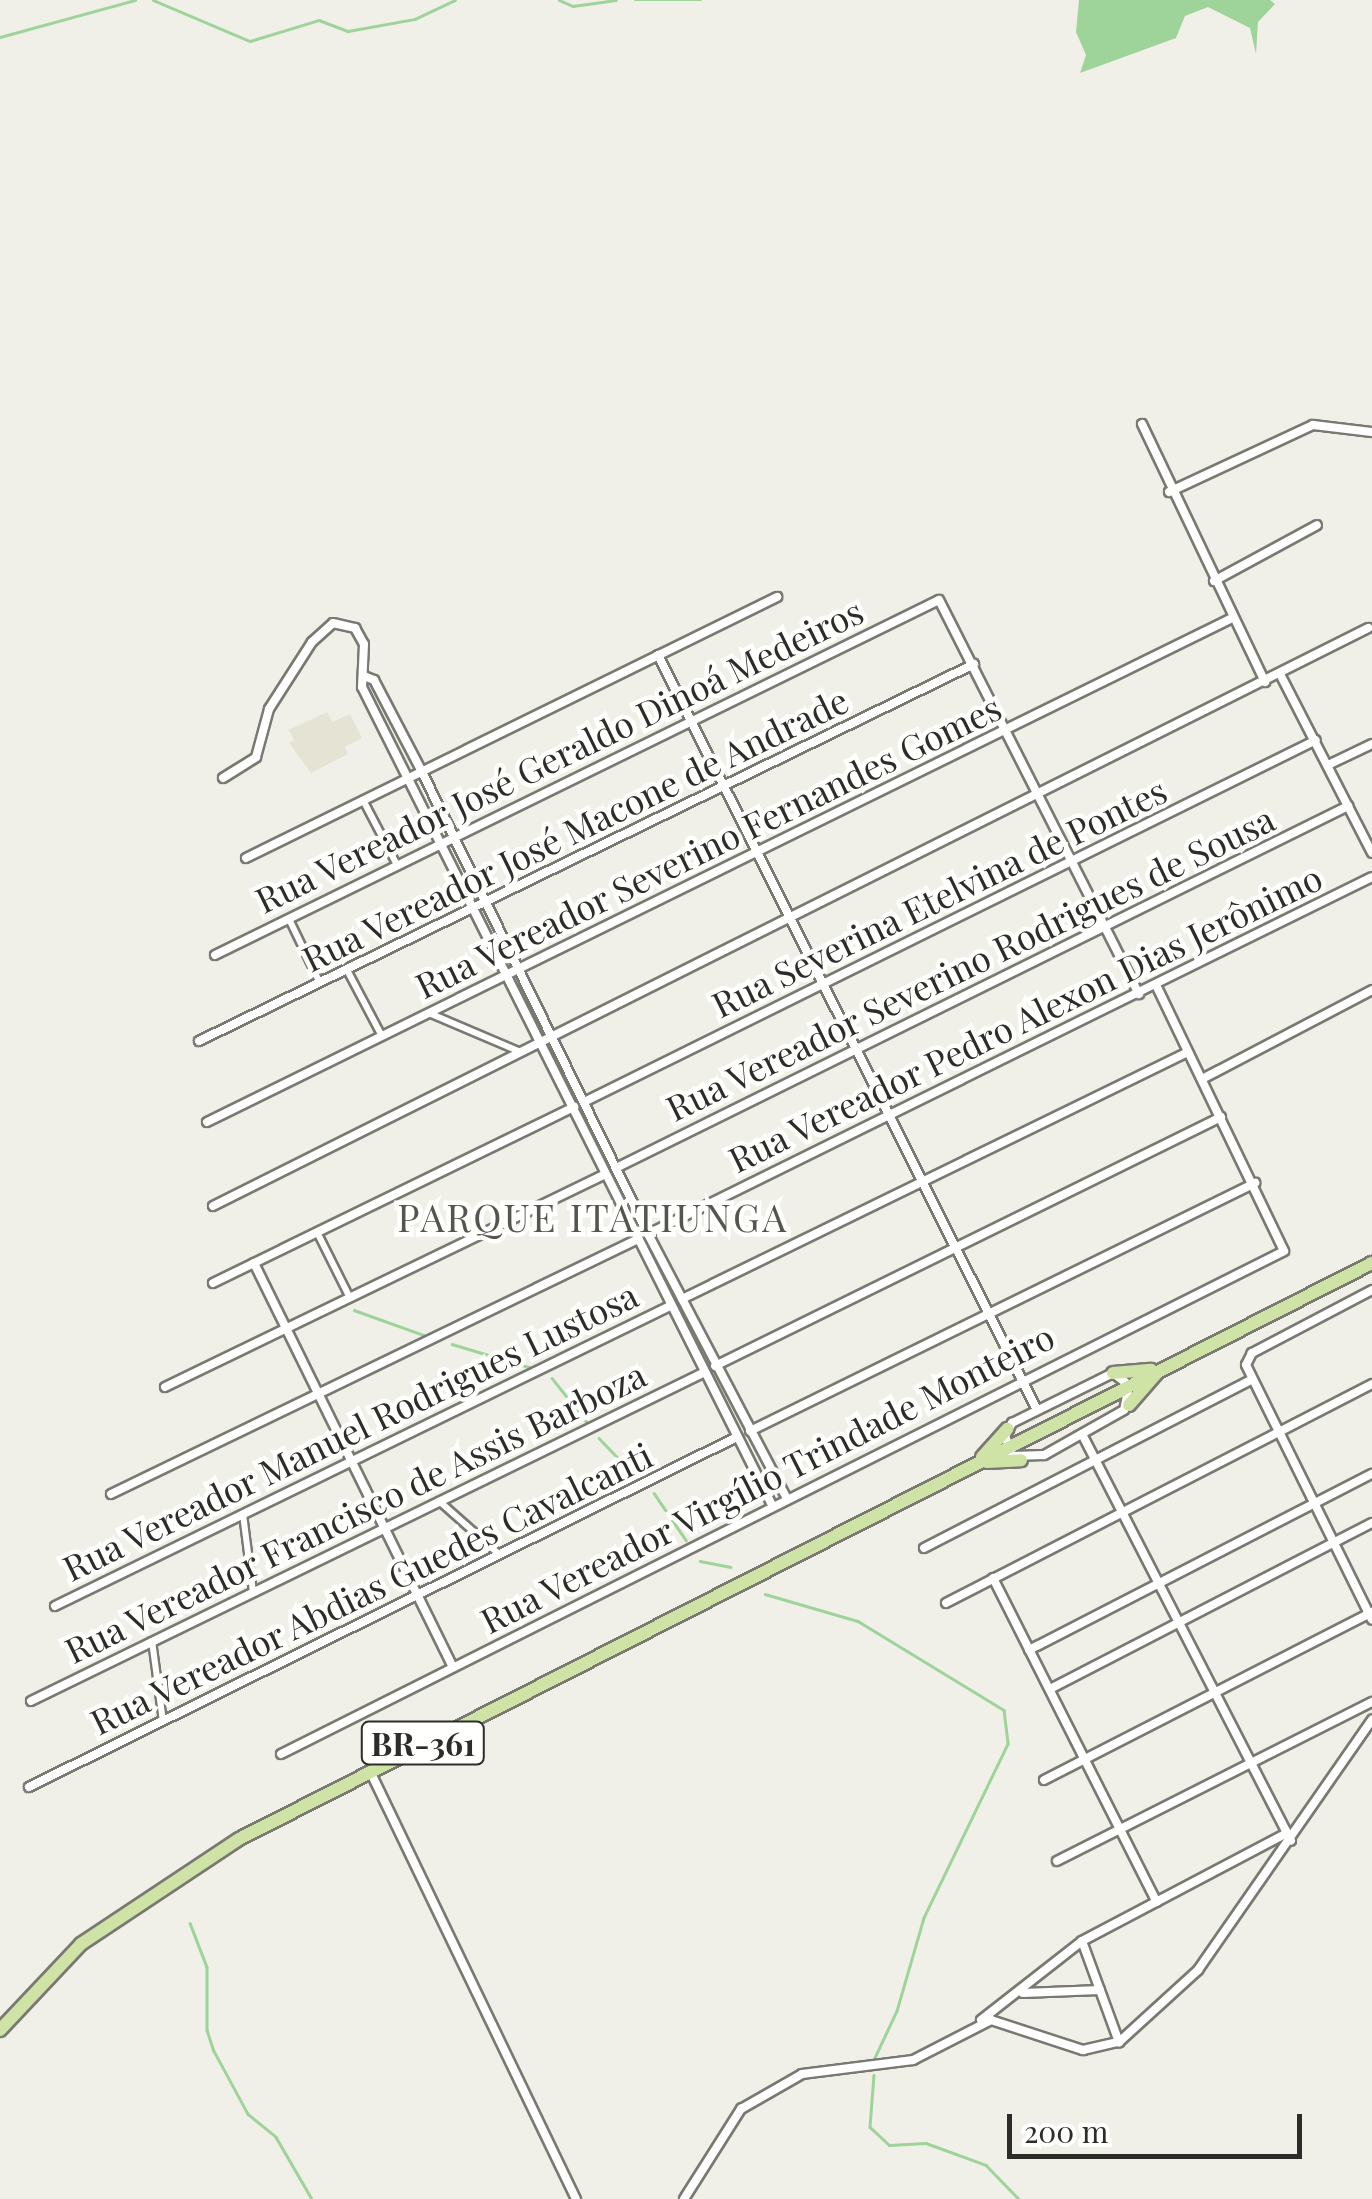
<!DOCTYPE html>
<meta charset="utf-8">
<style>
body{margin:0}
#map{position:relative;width:1372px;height:2199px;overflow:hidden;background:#f0f0e8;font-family:"Playfair Display",serif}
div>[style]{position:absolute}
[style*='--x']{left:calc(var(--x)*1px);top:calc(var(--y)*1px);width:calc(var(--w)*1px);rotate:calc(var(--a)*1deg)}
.built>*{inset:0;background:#e4e3d4}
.water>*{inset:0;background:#9ed49a}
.stream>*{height:2.5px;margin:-1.25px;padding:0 1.25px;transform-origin:1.25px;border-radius:1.25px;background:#9ed49a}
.roads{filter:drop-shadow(2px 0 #797972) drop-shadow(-2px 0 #797972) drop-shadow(0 2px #797972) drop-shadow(0 -2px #797972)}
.pedestrian>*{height:6px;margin:-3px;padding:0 3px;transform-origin:3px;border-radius:3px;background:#fff}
.minor>*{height:8px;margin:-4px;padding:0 4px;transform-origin:4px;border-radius:4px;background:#fff}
.primary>*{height:12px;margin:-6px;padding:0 6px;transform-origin:6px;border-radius:6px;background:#d0e3a7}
span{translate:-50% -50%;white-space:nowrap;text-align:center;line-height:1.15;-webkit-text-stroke:9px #fffffe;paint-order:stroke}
.shield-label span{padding:2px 8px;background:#fffffe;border:2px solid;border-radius:8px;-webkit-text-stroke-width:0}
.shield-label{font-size:32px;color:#2c2c29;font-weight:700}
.street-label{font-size:35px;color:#2c2c29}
.neighbourhood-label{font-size:38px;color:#55544e;letter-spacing:2.5px}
.scale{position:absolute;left:1007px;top:2114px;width:295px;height:45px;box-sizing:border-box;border:5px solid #2c2c29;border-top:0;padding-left:12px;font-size:30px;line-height:35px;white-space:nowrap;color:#2c2c29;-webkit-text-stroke:8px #fffffe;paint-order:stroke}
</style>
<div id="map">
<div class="built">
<i style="clip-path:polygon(327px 712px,332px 722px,350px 714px,362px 738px,345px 747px,348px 754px,311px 773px,289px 743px,294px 740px,289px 730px)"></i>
</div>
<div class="water">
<i style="clip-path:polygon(1079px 0,1270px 0,1275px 4px,1258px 22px,1256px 54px,1250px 28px,1208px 7px,1185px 16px,1176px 38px,1080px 73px,1086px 55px,1076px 32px)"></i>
</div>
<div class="stream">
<i style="--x:153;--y:0;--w:105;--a:22.9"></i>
<i style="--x:250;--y:41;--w:72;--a:-16.9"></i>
<i style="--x:319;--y:20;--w:31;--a:21"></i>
<i style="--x:348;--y:31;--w:68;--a:-10.2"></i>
<i style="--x:415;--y:19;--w:44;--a:-25.4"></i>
<i style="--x:559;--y:0;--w:15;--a:23"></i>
<i style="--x:573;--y:6;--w:43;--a:-7.9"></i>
<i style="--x:635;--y:0;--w:66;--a:0"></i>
<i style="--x:0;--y:37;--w:140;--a:-15.3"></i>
<i style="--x:354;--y:1310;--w:74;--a:19.7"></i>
<i style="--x:452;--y:1344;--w:84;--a:16.7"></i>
<i style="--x:552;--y:1378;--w:55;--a:51.7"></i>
<i style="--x:599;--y:1438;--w:57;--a:46.4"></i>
<i style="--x:654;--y:1493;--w:57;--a:55.8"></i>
<i style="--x:700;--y:1561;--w:31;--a:11"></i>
<i style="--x:765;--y:1594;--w:97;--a:16.2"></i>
<i style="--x:858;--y:1621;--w:171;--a:31.4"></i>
<i style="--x:1004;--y:1710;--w:34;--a:83"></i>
<i style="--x:1008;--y:1744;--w:193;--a:115.8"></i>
<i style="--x:924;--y:1918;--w:97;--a:106.2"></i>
<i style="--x:897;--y:2011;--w:52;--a:115.1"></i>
<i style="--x:190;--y:1923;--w:47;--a:68.9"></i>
<i style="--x:207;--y:1967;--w:63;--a:90"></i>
<i style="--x:207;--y:2030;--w:22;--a:72"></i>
<i style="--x:214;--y:2051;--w:72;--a:61.6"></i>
<i style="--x:248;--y:2114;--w:36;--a:39"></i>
<i style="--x:276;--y:2137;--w:72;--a:59.9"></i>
<i style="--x:874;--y:2075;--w:52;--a:94.4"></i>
<i style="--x:870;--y:2127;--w:26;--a:43"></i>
<i style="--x:889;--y:2145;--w:37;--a:-3"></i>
<i style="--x:926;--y:2143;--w:64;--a:20.1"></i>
<i style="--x:986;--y:2165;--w:47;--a:45.9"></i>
</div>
<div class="roads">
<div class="pedestrian">
<i style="--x:363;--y:800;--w:73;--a:62.4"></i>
<i style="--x:289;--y:919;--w:71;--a:64.2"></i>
<i style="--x:347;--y:970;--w:75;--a:62.1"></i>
<i style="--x:431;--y:1014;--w:95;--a:23"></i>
<i style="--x:317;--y:1232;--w:74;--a:63.4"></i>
<i style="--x:439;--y:1501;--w:81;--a:41.5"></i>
<i style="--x:243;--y:1514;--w:79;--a:82.7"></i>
<i style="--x:152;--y:1641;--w:81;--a:82.2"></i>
</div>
<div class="minor">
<i style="--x:1142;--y:424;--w:286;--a:64.5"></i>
<i style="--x:1169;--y:492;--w:159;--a:-25"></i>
<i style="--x:1313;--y:425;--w:59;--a:6.8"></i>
<i style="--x:1214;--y:581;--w:117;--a:-28.5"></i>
<i style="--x:658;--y:655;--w:843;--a:63.34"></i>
<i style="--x:1280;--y:674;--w:201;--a:62.8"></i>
<i style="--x:364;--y:676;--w:11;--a:22"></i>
<i style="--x:374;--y:680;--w:102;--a:62.4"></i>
<i style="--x:421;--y:770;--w:517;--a:63.93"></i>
<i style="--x:648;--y:1234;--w:297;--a:62.3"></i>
<i style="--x:1328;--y:765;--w:49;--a:-25.5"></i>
<i style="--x:223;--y:778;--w:39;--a:-32"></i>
<i style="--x:256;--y:757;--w:50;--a:-74.8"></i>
<i style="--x:269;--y:709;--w:80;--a:-57.3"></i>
<i style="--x:312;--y:642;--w:28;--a:-42"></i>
<i style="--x:333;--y:623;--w:23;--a:13"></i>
<i style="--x:355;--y:628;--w:18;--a:61"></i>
<i style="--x:364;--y:644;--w:43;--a:92.7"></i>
<i style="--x:362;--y:687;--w:915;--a:63.38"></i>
<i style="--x:246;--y:858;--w:592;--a:-26.18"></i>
<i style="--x:215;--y:955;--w:806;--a:-26.12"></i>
<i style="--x:939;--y:600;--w:442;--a:63.1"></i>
<i style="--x:199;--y:1041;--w:862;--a:-25.94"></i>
<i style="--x:1202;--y:1079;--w:192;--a:-27.6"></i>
<i style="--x:586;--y:1101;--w:814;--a:-26.31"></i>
<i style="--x:207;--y:1122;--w:1142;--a:-26.18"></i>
<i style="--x:616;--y:1168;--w:817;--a:-26.31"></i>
<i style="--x:213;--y:1206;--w:1292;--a:-26.58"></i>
<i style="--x:648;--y:1234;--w:807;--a:-26.25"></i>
<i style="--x:254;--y:1263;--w:450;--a:63.8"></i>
<i style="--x:213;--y:1283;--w:402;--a:-26"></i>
<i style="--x:1372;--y:1290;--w:136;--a:152.3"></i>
<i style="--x:1252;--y:1353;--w:13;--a:117"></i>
<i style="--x:1246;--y:1365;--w:284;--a:63.7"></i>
<i style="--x:682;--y:1299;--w:563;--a:-26.02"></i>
<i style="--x:715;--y:1366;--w:564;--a:-26.2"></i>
<i style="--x:1113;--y:1373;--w:20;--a:37"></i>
<i style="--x:1129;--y:1385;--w:25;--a:101"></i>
<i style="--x:1124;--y:1410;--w:92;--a:150.6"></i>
<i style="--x:1044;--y:1455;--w:32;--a:178"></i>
<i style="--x:1012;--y:1456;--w:21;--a:-109"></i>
<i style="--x:1005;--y:1436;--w:15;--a:-62"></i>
<i style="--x:1012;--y:1423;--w:113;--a:-26.3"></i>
<i style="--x:165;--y:1387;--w:489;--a:-25.8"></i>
<i style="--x:750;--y:1431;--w:563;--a:-26.16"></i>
<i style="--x:1083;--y:1436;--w:455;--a:62.8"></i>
<i style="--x:111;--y:1494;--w:583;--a:-25.82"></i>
<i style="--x:924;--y:1548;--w:365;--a:-27.2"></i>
<i style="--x:993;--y:1578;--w:363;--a:63.2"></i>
<i style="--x:946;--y:1603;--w:479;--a:-27.2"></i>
<i style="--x:55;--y:1606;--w:684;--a:-26"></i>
<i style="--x:1029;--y:1650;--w:386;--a:-27.2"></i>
<i style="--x:1050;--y:1689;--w:362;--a:-27.3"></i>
<i style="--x:31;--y:1701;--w:748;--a:-26.02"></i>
<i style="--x:281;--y:1754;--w:1122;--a:-26.63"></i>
<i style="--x:1284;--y:1251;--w:295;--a:-115.7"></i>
<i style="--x:370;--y:1771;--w:475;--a:64.3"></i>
<i style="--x:1044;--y:1780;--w:369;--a:-27.1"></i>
<i style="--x:29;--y:1787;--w:790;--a:-26.31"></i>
<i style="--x:1057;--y:1861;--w:353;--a:-26.8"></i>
<i style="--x:1082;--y:1941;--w:108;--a:69.9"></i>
<i style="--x:1023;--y:1993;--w:77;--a:-2.2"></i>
<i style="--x:981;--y:2020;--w:128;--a:-38"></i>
<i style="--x:1082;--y:1941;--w:232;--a:-27.8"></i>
<i style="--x:684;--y:2199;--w:107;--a:-57.7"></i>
<i style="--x:741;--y:2109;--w:70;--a:-29.8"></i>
<i style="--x:802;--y:2074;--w:112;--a:-7.2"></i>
<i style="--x:913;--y:2060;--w:88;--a:-27.1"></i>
<i style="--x:991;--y:2020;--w:97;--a:18.1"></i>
<i style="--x:1083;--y:2050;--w:37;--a:-13"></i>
<i style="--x:1119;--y:2042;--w:107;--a:-42.3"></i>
<i style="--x:1198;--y:1970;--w:305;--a:-55.2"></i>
</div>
<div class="primary">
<i style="--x:1113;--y:1373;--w:38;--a:-5"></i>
<i style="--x:1129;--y:1405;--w:43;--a:-48.8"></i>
<i style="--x:982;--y:1457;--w:38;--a:-48"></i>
<i style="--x:987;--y:1462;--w:34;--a:-3"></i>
<i style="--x:0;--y:2030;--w:118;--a:-46.7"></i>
<i style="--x:81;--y:1944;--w:190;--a:-33.6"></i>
<i style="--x:239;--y:1839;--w:1271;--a:-26.95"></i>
</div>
</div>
<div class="shield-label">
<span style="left:423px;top:1743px">BR-361</span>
</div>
<div class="street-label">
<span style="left:559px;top:755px;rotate:-26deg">Rua Vereador José Geraldo Dinoá Medeiros</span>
<span style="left:575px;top:829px;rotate:-26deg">Rua Vereador José Macone de Andrade</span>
<span style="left:708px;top:846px;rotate:-26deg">Rua Vereador Severino Fernandes Gomes</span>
<span style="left:939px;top:897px;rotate:-26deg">Rua Severina Etelvina de Pontes</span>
<span style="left:970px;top:963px;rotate:-26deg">Rua Vereador Severino Rodrigues de Sousa</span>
<span style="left:1025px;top:1018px;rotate:-26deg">Rua Vereador Pedro Alexon Dias Jerônimo</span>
<span style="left:350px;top:1431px;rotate:-26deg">Rua Vereador Manuel Rodrigues Lustosa</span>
<span style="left:767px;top:1478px;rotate:-27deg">Rua Vereador Virgílio Trindade Monteiro</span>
<span style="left:355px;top:1512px;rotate:-26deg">Rua Vereador Francisco de Assis Barboza</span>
<span style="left:371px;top:1588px;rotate:-26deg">Rua Vereador Abdias Guedes Cavalcanti</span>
</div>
<div class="neighbourhood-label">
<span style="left:593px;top:1217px">PARQUE ITATIUNGA</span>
</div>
<div class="scale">200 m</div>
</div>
